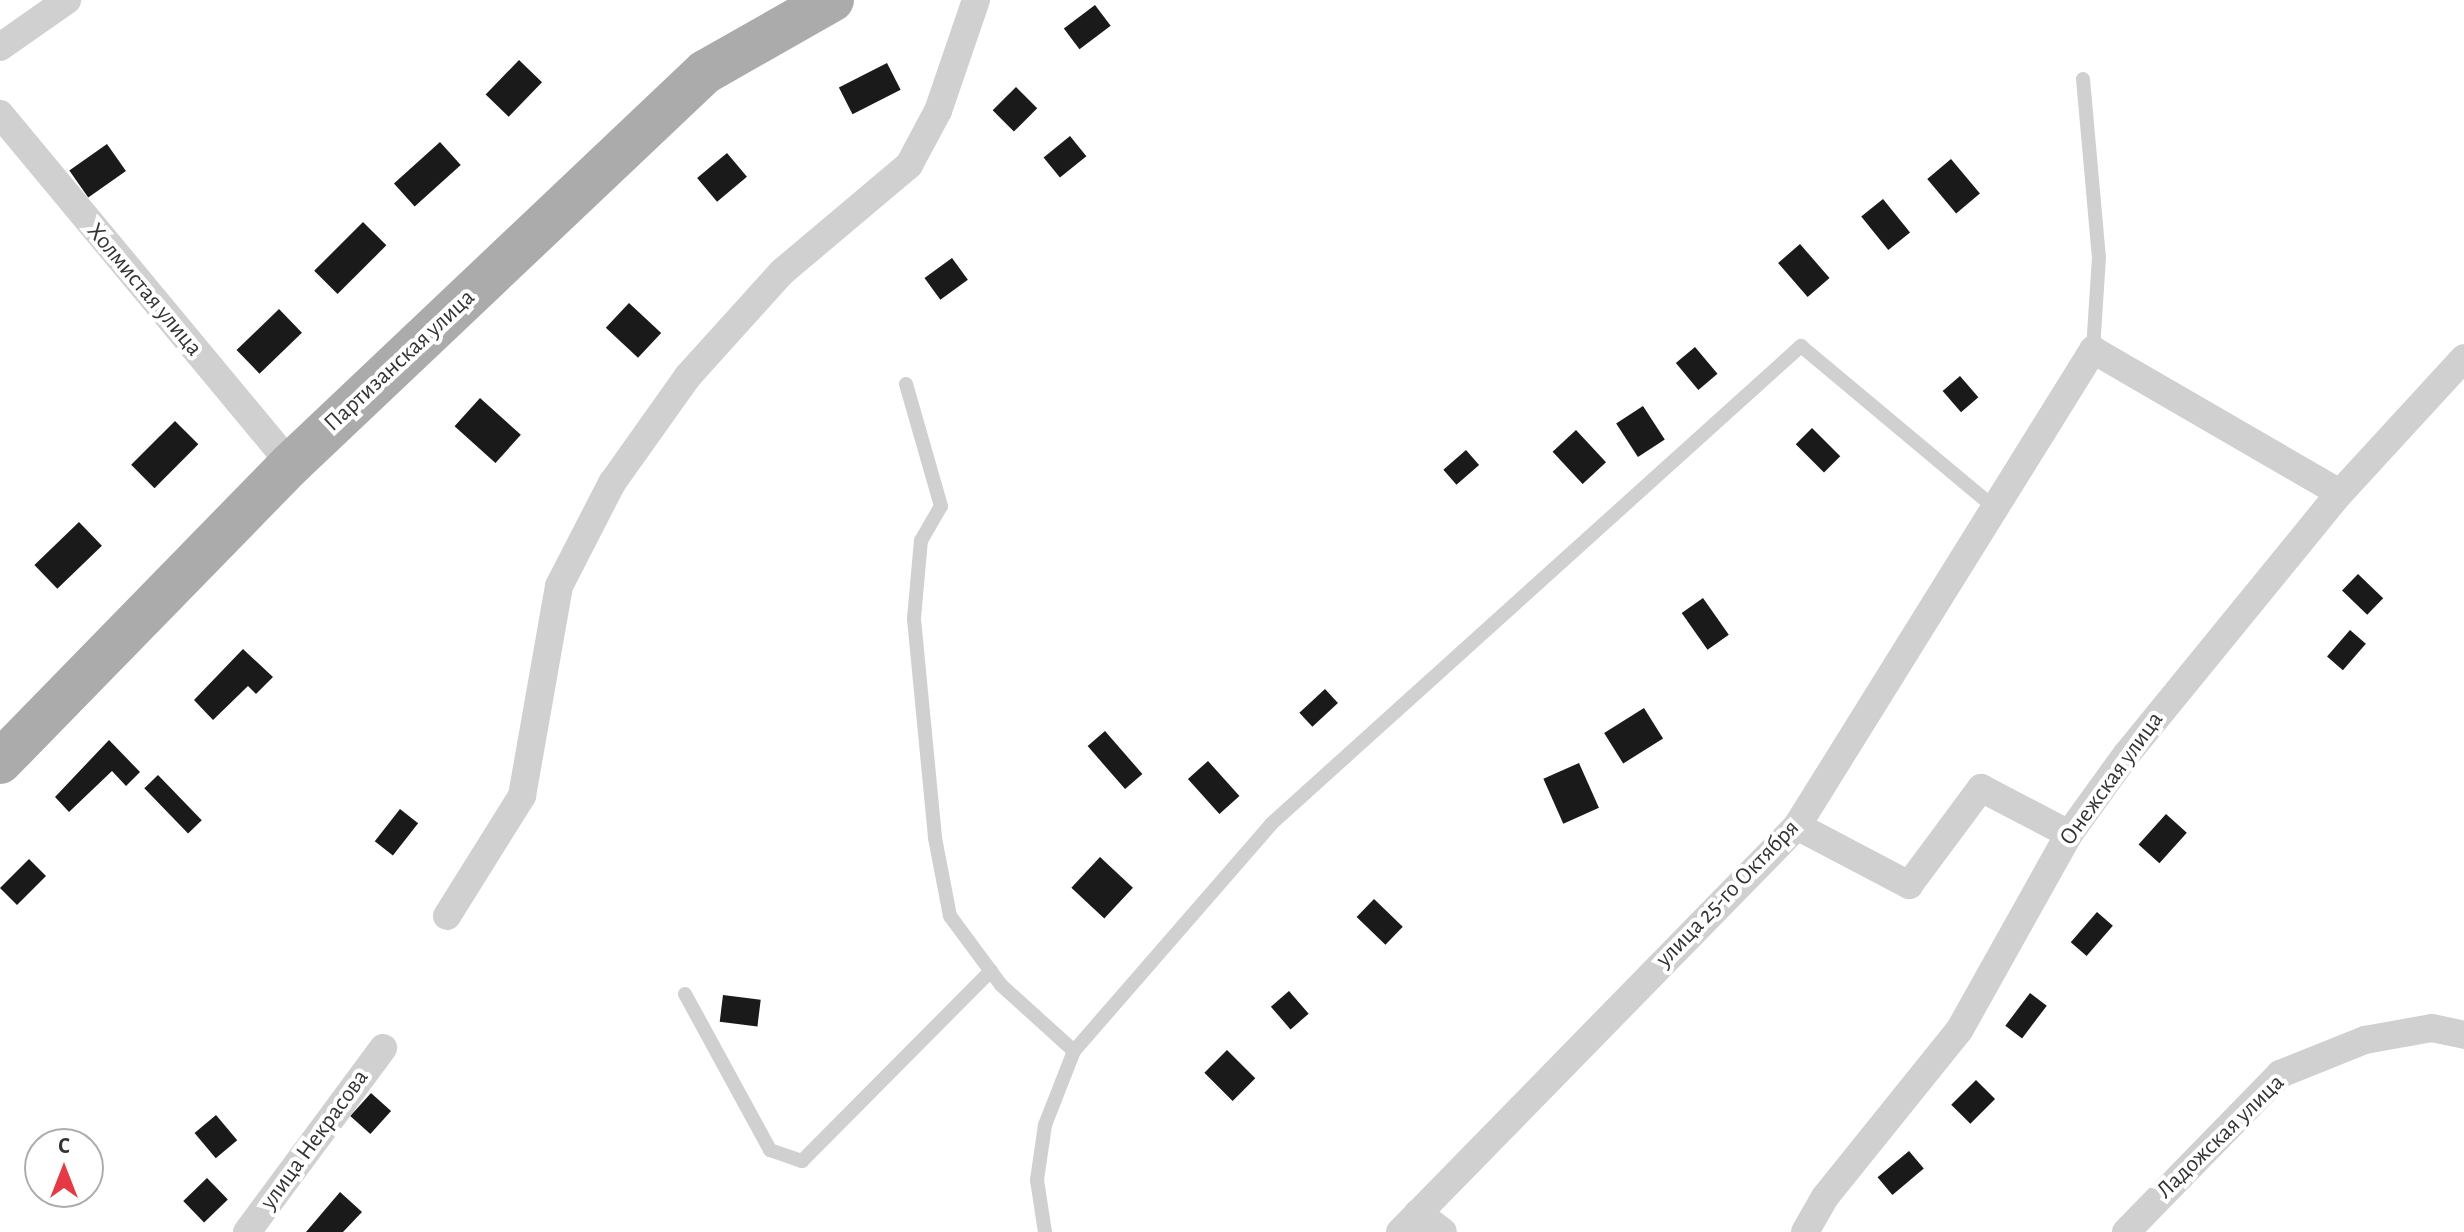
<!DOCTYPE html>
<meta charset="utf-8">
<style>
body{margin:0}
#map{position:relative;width:2464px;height:1232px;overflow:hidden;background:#fff;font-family:"Alegreya Sans",sans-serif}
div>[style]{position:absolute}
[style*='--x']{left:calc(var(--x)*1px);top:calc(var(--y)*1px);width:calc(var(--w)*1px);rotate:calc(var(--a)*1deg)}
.building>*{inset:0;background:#1a1a1a;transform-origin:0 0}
.lane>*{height:14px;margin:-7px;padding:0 7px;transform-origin:7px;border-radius:7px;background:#d0d0d0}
.street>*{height:28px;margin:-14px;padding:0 14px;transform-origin:14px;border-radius:14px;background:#d0d0d0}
.primary>*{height:44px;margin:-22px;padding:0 22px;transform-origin:22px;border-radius:22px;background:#ababab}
span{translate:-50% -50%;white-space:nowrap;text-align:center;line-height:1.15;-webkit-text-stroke:8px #fff;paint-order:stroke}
.street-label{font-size:24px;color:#333}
.north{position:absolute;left:24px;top:1128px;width:80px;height:80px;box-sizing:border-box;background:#fff;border:2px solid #adadad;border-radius:50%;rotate:0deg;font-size:22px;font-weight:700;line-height:32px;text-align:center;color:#333}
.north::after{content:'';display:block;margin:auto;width:28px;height:36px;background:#e63946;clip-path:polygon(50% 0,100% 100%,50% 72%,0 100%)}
</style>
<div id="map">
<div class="building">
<i style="left:1095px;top:5px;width:26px;height:39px;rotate:53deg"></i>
<i style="left:519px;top:60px;width:32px;height:48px;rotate:44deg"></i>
<i style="left:887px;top:63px;width:30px;height:54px;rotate:63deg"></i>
<i style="left:1016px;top:87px;width:30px;height:33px;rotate:45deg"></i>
<i style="left:1070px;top:136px;width:26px;height:34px;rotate:51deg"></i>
<i style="left:440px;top:142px;width:31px;height:62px;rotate:48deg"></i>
<i style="left:107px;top:144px;width:33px;height:46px;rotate:55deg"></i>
<i style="left:727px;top:153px;width:31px;height:39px;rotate:50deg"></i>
<i style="left:1951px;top:159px;width:45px;height:31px;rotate:50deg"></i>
<i style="left:1883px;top:199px;width:43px;height:28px;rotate:51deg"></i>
<i style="left:363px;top:222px;width:33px;height:69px;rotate:45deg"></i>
<i style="left:1800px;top:244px;width:45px;height:29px;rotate:49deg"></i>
<i style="left:952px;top:258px;width:27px;height:34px;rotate:54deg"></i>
<i style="left:629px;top:303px;width:44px;height:34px;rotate:43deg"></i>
<i style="left:279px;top:309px;width:33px;height:59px;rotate:46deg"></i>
<i style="left:1695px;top:347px;width:35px;height:25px;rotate:50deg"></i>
<i style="left:1960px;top:376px;width:28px;height:23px;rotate:49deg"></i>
<i style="left:480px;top:398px;width:55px;height:38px;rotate:42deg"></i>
<i style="left:1643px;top:406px;width:40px;height:32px;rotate:57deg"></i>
<i style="left:175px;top:421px;width:33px;height:62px;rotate:45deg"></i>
<i style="left:1812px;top:428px;width:40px;height:23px;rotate:45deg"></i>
<i style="left:1576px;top:430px;width:44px;height:32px;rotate:47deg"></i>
<i style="left:1466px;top:450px;width:20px;height:30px;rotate:49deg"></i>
<i style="left:79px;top:522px;width:33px;height:62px;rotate:46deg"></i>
<i style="left:2358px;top:574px;width:35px;height:23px;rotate:44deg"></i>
<i style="left:1703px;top:598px;width:45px;height:26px;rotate:55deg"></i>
<i style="left:2350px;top:630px;width:21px;height:35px;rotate:41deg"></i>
<i style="clip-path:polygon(243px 649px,273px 677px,256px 694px,248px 686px,213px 720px,194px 700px)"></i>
<i style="left:1325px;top:689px;width:19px;height:35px;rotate:47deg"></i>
<i style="left:1644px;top:708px;width:36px;height:47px;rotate:58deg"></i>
<i style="left:1105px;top:731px;width:57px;height:23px;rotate:49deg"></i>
<i style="clip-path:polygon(109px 740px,140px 772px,126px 786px,112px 771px,69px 812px,55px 797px)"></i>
<i style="left:1208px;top:761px;width:47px;height:27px;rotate:48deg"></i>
<i style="left:1579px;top:763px;width:49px;height:39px;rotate:66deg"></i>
<i style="left:158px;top:775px;width:63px;height:19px;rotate:46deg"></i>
<i style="left:400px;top:809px;width:23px;height:41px;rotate:38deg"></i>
<i style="left:2166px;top:814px;width:28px;height:41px;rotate:42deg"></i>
<i style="left:1100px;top:857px;width:45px;height:42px;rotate:43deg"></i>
<i style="left:29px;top:859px;width:24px;height:41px;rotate:45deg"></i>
<i style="left:1374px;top:899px;width:40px;height:25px;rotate:44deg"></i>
<i style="left:2097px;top:912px;width:21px;height:40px;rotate:41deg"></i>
<i style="left:1289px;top:991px;width:30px;height:24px;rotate:49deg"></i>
<i style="left:2030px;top:993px;width:21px;height:41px;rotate:37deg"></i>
<i style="left:723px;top:995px;width:38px;height:27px;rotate:7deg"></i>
<i style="left:1227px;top:1050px;width:40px;height:32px;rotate:45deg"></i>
<i style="left:1976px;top:1080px;width:27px;height:35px;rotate:45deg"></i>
<i style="left:371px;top:1093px;width:27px;height:31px;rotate:42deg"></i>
<i style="left:216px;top:1115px;width:33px;height:28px;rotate:50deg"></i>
<i style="left:1909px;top:1151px;width:23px;height:41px;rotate:50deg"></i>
<i style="left:207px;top:1178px;width:30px;height:33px;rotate:46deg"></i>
<i style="clip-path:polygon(340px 1192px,362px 1212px,343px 1232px,306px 1232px)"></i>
</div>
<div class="lane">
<i style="--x:2083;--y:79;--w:179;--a:84.9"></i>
<i style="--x:2099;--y:257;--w:93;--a:93.7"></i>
<i style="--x:906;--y:384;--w:127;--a:74"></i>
<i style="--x:941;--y:506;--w:39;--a:120"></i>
<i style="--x:921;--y:540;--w:79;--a:95.1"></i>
<i style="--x:914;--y:619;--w:220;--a:84.5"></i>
<i style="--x:935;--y:838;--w:79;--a:79.1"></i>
<i style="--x:950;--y:916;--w:86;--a:53.5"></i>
<i style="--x:1001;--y:985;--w:98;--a:42.1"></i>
<i style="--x:1074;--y:1051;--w:79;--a:111.4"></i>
<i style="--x:1045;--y:1125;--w:56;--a:98.3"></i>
<i style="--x:1037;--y:1180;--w:53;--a:81.3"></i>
<i style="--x:685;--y:994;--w:178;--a:61.4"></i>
<i style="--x:770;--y:1150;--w:34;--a:19"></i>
<i style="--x:802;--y:1161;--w:268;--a:-45.2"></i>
<i style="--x:1074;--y:1051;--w:301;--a:-49"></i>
<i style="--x:1271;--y:824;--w:714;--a:-42.05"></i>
<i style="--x:1801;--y:346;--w:256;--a:39.9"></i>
</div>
<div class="street">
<i style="--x:0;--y:47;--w:82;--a:-35"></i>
<i style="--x:0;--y:114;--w:455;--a:50.3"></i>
<i style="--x:1797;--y:826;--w:127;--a:27.8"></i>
<i style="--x:1909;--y:885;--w:121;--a:-53.4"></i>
<i style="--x:1981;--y:788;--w:99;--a:27.6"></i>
<i style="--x:447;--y:916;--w:142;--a:-58"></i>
<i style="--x:522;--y:796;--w:213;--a:-80"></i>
<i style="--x:559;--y:586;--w:116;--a:-62.8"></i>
<i style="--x:612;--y:483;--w:131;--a:-54.6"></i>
<i style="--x:688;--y:376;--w:140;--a:-47.9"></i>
<i style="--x:782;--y:272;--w:166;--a:-40.1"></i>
<i style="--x:909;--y:165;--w:61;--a:-61.8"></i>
<i style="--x:938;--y:111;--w:117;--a:-71.1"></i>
<i style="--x:1418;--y:1213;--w:31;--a:37"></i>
<i style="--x:247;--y:1232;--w:229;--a:-53.5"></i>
<i style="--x:1400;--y:1232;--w:568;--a:-45.64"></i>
<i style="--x:1797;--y:826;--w:561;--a:-58.12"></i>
<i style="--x:2093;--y:350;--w:285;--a:30.1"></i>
<i style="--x:1805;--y:1232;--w:40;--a:-60.3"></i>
<i style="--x:1825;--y:1197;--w:216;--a:-51.2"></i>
<i style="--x:1960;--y:1029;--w:223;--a:-60.8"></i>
<i style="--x:2069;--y:834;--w:97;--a:-54.2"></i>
<i style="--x:2126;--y:755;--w:338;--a:-50.8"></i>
<i style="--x:2340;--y:493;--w:183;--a:-47.4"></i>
<i style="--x:2126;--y:1232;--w:221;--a:-45.7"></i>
<i style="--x:2280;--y:1074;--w:92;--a:-21.8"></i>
<i style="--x:2365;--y:1040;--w:68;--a:-10.2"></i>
<i style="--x:2432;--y:1028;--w:33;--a:12"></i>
</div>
<div class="primary">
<i style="--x:0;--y:762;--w:417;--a:-45.7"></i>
<i style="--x:291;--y:464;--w:570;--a:-43.44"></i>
<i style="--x:705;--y:72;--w:146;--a:-29.6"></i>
</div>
<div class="street-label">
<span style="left:144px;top:290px;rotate:50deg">Холмистая улица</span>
<span style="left:400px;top:361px;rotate:-43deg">Партизанская улица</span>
<span style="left:2112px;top:779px;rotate:-54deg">Онежская улица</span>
<span style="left:1728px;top:894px;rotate:-46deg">улица 25-го Октября</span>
<span style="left:2221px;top:1137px;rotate:-44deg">Ладожская улица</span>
<span style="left:315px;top:1140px;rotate:-54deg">улица Некрасова</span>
</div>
<div class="north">С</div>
</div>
